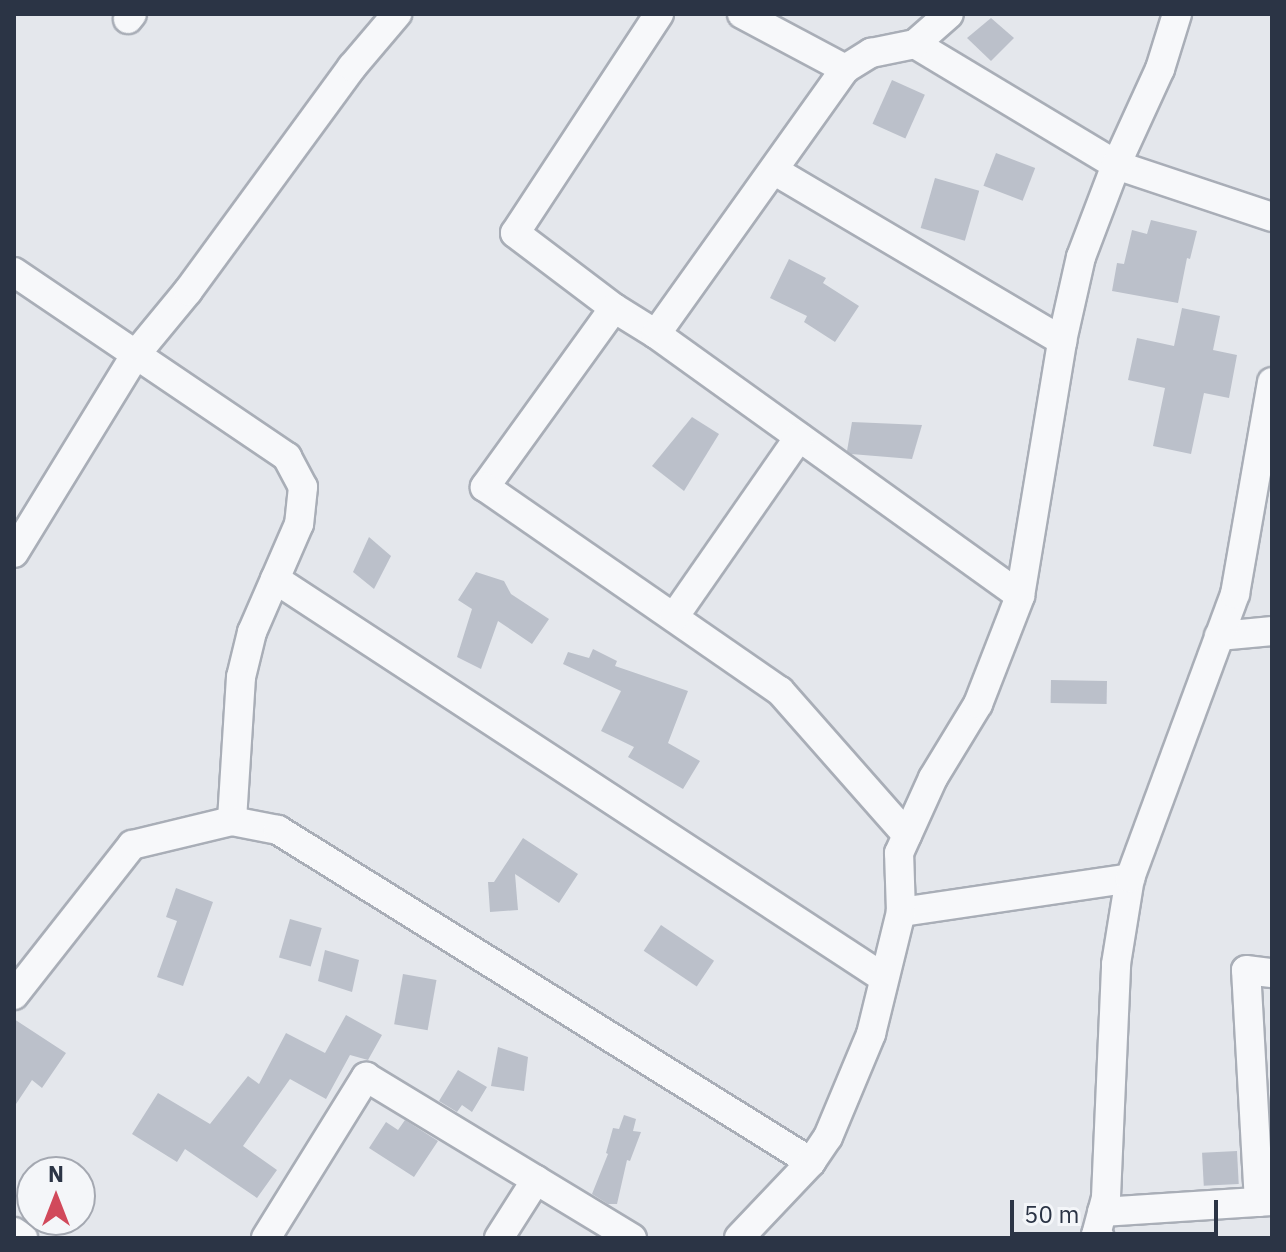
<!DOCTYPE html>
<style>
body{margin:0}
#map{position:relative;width:1286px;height:1252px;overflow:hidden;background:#e4e7ec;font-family:"IBM Plex Sans",sans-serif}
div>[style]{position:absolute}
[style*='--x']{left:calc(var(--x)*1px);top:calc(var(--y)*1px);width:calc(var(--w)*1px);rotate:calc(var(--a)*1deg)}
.building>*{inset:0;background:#bbc0ca;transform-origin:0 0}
.roads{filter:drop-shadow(2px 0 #a9aeb7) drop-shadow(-2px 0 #a9aeb7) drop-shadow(0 2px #a9aeb7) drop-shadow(0 -2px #a9aeb7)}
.minor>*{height:28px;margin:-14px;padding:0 14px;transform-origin:14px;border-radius:14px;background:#f7f8fa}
span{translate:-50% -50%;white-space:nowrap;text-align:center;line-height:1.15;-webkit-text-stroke:6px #f4f6f9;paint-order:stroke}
.frame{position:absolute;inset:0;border:16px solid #2b3445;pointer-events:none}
.north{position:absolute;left:16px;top:1156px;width:80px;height:80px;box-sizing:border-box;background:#f4f6f9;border:2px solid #a4a8b1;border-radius:50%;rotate:0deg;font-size:22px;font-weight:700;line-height:32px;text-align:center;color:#2b3445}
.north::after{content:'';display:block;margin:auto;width:28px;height:36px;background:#d1495b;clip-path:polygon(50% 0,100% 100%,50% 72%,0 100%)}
.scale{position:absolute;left:1010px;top:1200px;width:208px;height:36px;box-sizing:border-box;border:4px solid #2b3445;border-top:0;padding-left:10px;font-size:24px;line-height:28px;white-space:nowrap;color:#2b3445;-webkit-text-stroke:6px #f4f6f9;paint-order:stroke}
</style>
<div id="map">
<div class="building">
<i style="clip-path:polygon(991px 18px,1014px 38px,991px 61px,967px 38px)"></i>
<i style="left:892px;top:80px;width:36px;height:48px;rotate:24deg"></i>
<i style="left:996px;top:153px;width:42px;height:35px;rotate:21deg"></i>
<i style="left:935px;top:178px;width:46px;height:52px;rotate:16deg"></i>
<i style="clip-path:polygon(1151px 220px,1197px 231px,1190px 259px,1187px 258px,1178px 303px,1112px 291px,1117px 263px,1124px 264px,1132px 230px,1147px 234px)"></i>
<i style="clip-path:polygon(789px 259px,826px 278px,823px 283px,859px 306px,835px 342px,804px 322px,807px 316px,770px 298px)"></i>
<i style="clip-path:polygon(1182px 308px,1220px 316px,1213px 350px,1237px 355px,1229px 398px,1204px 393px,1191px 454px,1153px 446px,1165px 388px,1128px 380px,1137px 338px,1174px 346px)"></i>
<i style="clip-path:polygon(692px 417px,719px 434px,684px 491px,652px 466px)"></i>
<i style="clip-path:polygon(852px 422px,922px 425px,912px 459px,851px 454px,847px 451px)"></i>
<i style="clip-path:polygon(369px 537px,391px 556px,374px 589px,353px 572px)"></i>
<i style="clip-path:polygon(476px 572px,504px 581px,511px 594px,549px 619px,532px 644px,498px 621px,481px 669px,457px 657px,472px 609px,458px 600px)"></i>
<i style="clip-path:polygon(593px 649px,617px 661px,615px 666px,688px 691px,668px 743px,700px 761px,683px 789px,628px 757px,634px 747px,601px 731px,621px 691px,563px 664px,568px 652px,589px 658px)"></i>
<i style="left:1051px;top:680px;width:56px;height:23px;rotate:1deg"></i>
<i style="clip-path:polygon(523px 838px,578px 874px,559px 903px,515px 874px,518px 910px,490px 912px,488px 882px,494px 882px)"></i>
<i style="clip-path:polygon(176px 888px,213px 902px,183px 986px,157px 977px,177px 921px,166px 917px)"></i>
<i style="left:290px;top:919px;width:33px;height:40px;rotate:16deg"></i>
<i style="left:661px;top:925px;width:64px;height:31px;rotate:34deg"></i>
<i style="clip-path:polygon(325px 950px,359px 960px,352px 992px,318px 981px)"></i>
<i style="left:403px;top:974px;width:34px;height:51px;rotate:10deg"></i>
<i style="clip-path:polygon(346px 1015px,382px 1035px,368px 1060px,350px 1055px,326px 1099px,290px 1079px,243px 1146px,277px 1170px,257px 1198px,185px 1149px,177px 1162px,132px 1134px,158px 1093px,210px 1124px,248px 1076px,259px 1084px,286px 1033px,325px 1053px)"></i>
<i style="clip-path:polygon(14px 1019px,66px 1053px,42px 1088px,32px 1080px,14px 1107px)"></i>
<i style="clip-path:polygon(498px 1047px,528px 1057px,524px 1091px,491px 1086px)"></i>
<i style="clip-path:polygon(458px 1070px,487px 1087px,472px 1112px,462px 1105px,457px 1112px,439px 1101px)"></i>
<i style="clip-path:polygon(624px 1115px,636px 1119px,633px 1131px,641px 1132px,630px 1161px,627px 1160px,617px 1204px,608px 1204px,592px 1194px,608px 1154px,606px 1153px,613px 1128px,619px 1129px)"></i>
<i style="clip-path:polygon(405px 1120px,438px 1141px,414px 1177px,369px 1148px,386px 1122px,398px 1130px)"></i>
<i style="left:1237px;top:1151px;width:33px;height:35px;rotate:87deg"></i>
</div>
<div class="roads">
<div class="minor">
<i style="--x:659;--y:14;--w:262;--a:123.3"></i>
<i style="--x:515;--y:233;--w:124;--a:37.1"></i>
<i style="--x:614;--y:308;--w:49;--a:31.8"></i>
<i style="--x:656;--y:334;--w:448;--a:35.7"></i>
<i style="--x:742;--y:14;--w:117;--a:28.1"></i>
<i style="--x:128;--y:19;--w:6;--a:-51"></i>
<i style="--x:915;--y:44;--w:235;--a:31"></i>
<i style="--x:1116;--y:165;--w:164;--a:18.4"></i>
<i style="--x:775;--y:171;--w:334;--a:30.6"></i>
<i style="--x:14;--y:272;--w:330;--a:34.1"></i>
<i style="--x:287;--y:457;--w:34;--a:62"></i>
<i style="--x:303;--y:487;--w:37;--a:96"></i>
<i style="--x:299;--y:524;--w:118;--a:113.5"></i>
<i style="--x:252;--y:632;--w:46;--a:103.7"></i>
<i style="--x:241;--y:677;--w:144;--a:93.6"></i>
<i style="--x:614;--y:308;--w:221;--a:125.8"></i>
<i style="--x:485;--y:487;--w:359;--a:34.7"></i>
<i style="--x:780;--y:691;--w:192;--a:48.6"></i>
<i style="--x:656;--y:334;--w:325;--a:-54.5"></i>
<i style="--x:845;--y:69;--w:31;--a:-32"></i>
<i style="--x:871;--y:53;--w:45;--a:-11.6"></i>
<i style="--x:915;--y:44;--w:45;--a:-41.4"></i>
<i style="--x:14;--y:553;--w:233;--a:-58.5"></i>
<i style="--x:136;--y:354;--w:82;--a:-50.5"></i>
<i style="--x:188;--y:291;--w:278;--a:-53.8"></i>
<i style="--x:352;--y:67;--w:70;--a:-49.7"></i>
<i style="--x:275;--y:579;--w:728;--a:33.23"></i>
<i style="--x:674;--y:617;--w:219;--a:-55.2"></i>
<i style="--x:1219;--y:636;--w:53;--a:-5.4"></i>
<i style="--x:901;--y:912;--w:232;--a:-8.4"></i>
<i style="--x:14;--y:995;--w:191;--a:-51.8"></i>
<i style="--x:132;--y:845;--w:103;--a:-13.5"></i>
<i style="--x:232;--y:821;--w:47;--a:11.1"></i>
<i style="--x:278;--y:830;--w:628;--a:31.92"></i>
<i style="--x:1259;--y:1202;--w:232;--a:-93.2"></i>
<i style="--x:1246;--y:970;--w:26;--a:7"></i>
<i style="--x:1102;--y:1212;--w:170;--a:-3.7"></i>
<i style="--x:14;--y:1232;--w:11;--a:34"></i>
<i style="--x:266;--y:1238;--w:190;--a:-58.2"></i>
<i style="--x:366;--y:1077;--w:311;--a:31.2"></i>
<i style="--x:499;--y:1238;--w:69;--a:-57.5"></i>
<i style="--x:739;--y:1238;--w:105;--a:-46.5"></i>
<i style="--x:811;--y:1162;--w:30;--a:-56"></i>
<i style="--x:828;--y:1137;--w:112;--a:-67.3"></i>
<i style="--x:871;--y:1034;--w:126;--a:-76.2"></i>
<i style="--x:901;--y:912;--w:59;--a:-91.9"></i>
<i style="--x:899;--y:853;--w:82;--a:-65.6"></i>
<i style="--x:933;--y:778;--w:87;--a:-58.7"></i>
<i style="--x:978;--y:704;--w:116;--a:-68.7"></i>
<i style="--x:1020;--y:596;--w:258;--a:-80.6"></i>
<i style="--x:1062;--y:341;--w:86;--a:-77.3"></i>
<i style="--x:1081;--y:257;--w:98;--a:-69.2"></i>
<i style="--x:1116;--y:165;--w:106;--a:-65.4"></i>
<i style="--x:1160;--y:69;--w:58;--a:-72.8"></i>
<i style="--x:1100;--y:1238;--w:5;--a:-143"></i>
<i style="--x:1096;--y:1235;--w:39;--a:-75"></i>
<i style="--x:1106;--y:1197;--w:233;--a:-87.5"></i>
<i style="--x:1116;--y:964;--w:87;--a:-80.8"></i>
<i style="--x:1130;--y:878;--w:303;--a:-69.7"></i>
<i style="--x:1235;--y:594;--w:215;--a:-80.1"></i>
</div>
</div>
<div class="frame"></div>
<div class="north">N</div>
<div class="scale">50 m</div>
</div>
